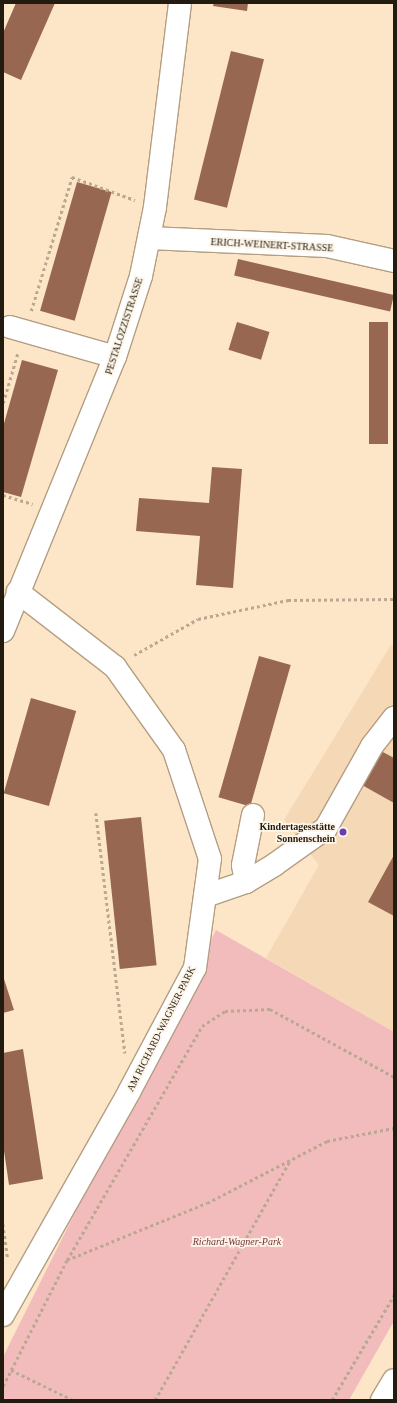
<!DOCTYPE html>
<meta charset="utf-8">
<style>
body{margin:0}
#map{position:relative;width:397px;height:1403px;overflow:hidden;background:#fde5c7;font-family:"Times New Roman",serif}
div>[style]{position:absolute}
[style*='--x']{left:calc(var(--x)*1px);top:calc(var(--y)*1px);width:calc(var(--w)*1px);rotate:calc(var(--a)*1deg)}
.built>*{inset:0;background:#f5d8b5}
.green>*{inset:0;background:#f2bcbd}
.building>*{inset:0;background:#976751;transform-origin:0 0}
.path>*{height:2.5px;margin-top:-1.25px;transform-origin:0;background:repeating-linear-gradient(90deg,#bba890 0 3px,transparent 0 6px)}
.roads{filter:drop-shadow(1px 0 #b49e82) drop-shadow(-1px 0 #b49e82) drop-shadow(0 1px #b49e82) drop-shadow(0 -1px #b49e82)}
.minor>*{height:22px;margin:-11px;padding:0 11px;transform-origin:11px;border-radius:11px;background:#fff}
.dots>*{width:11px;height:11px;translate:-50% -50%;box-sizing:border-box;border:2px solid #fef5e9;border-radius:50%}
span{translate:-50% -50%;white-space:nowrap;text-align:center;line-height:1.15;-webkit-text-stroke:3.5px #fef5e9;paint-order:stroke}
.street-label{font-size:10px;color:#241b10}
.poi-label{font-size:10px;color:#241b10;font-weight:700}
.right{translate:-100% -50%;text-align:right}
.park-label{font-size:10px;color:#783136;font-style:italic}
.frame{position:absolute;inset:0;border:4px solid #241b10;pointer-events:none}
</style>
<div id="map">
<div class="built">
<i style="clip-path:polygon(391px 645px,394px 646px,394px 1032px,266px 958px,319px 865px,284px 820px)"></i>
</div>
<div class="green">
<i style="clip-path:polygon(216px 930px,394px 1032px,394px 1321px,349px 1400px,3px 1400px,3px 1357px)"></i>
</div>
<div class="building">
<i style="clip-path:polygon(16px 3px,55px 3px,21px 80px,3px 72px,3px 33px)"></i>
<i style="clip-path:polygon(214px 3px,248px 3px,247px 11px,213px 6px)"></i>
<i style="left:231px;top:51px;width:34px;height:153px;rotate:14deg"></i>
<i style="left:77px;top:182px;width:36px;height:134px;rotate:16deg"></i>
<i style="left:238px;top:259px;width:160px;height:17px;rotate:13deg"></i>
<i style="left:237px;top:322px;width:34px;height:29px;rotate:17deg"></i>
<i style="left:369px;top:322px;width:19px;height:122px"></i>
<i style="clip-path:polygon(22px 360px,58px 370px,21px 497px,3px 492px,3px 427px)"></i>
<i style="clip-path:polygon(212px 467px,242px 469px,233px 588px,196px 585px,200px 536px,136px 531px,139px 498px,209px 503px)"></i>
<i style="left:259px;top:656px;width:33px;height:147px;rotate:16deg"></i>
<i style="left:31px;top:698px;width:47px;height:99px;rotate:16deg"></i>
<i style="clip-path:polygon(381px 751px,394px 758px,394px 803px,362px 785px)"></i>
<i style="left:141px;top:817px;width:149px;height:37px;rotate:84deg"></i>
<i style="clip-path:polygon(394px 855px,394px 916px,368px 902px)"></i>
<i style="clip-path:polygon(3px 976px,14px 1010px,3px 1013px)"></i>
<i style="clip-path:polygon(23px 1049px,43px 1179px,9px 1185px,3px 1144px,3px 1053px)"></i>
</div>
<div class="path">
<i style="--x:31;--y:311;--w:140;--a:-73"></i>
<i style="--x:72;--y:177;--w:67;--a:20.1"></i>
<i style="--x:3;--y:403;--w:53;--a:-73.6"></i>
<i style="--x:3;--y:495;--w:31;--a:17"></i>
<i style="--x:134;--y:655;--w:73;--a:-29.4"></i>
<i style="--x:198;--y:619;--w:92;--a:-11.9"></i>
<i style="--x:288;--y:600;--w:106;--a:-0.5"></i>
<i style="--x:96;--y:813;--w:242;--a:83.1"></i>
<i style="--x:3;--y:1224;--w:35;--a:82"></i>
<i style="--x:67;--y:1260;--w:270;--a:-60"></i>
<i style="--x:202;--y:1026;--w:27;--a:-33"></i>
<i style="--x:225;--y:1011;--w:45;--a:-2.5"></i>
<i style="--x:270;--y:1009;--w:141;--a:28.7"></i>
<i style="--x:11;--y:1370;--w:69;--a:25.8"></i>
<i style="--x:3;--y:1386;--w:141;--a:-63.1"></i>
<i style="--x:67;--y:1260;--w:151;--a:-22.2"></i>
<i style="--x:207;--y:1203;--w:135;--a:-27.3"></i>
<i style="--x:327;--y:1141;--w:68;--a:-11"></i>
<i style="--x:155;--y:1400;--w:275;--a:-60.6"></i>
<i style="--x:332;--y:1400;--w:122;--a:-59.4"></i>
</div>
<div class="roads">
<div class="minor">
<i style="--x:149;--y:238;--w:178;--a:2.6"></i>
<i style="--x:327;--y:246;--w:69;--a:12.6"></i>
<i style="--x:10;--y:327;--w:109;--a:15.9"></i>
<i style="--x:3;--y:631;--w:296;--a:-67.8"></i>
<i style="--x:115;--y:357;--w:85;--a:-72.2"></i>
<i style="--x:141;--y:276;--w:70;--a:-78.5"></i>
<i style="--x:155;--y:207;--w:206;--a:-83"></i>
<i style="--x:246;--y:882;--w:33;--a:-31"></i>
<i style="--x:274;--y:865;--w:64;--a:-35.4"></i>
<i style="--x:326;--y:828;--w:94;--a:-60.7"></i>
<i style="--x:372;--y:746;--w:36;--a:-52"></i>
<i style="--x:205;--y:896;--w:43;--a:-18.9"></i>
<i style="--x:246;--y:882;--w:17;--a:-100"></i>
<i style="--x:243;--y:865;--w:51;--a:-78.7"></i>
<i style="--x:3;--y:1315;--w:256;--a:-60.5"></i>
<i style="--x:129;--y:1092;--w:140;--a:-62"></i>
<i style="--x:195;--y:968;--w:110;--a:-82.2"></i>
<i style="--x:210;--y:859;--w:115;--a:-108.3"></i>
<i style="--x:174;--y:750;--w:102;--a:-125.4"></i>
<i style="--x:115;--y:667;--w:123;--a:-142.3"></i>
<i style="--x:382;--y:1400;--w:23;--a:-59"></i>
</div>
</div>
<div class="dots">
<i style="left:343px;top:832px;background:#693cb4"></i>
</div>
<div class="street-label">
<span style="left:272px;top:245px;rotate:3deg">ERICH-WEINERT-STRASSE</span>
<span style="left:124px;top:326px;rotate:-72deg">PESTALOZZISTRASSE</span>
<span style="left:161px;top:1029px;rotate:-63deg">AM RICHARD-WAGNER-PARK</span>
</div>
<div class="poi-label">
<span class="right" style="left:335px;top:832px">Kindertagesstätte<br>Sonnenschein</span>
</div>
<div class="park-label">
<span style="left:237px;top:1242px">Richard-Wagner-Park</span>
</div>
<div class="frame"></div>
</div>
